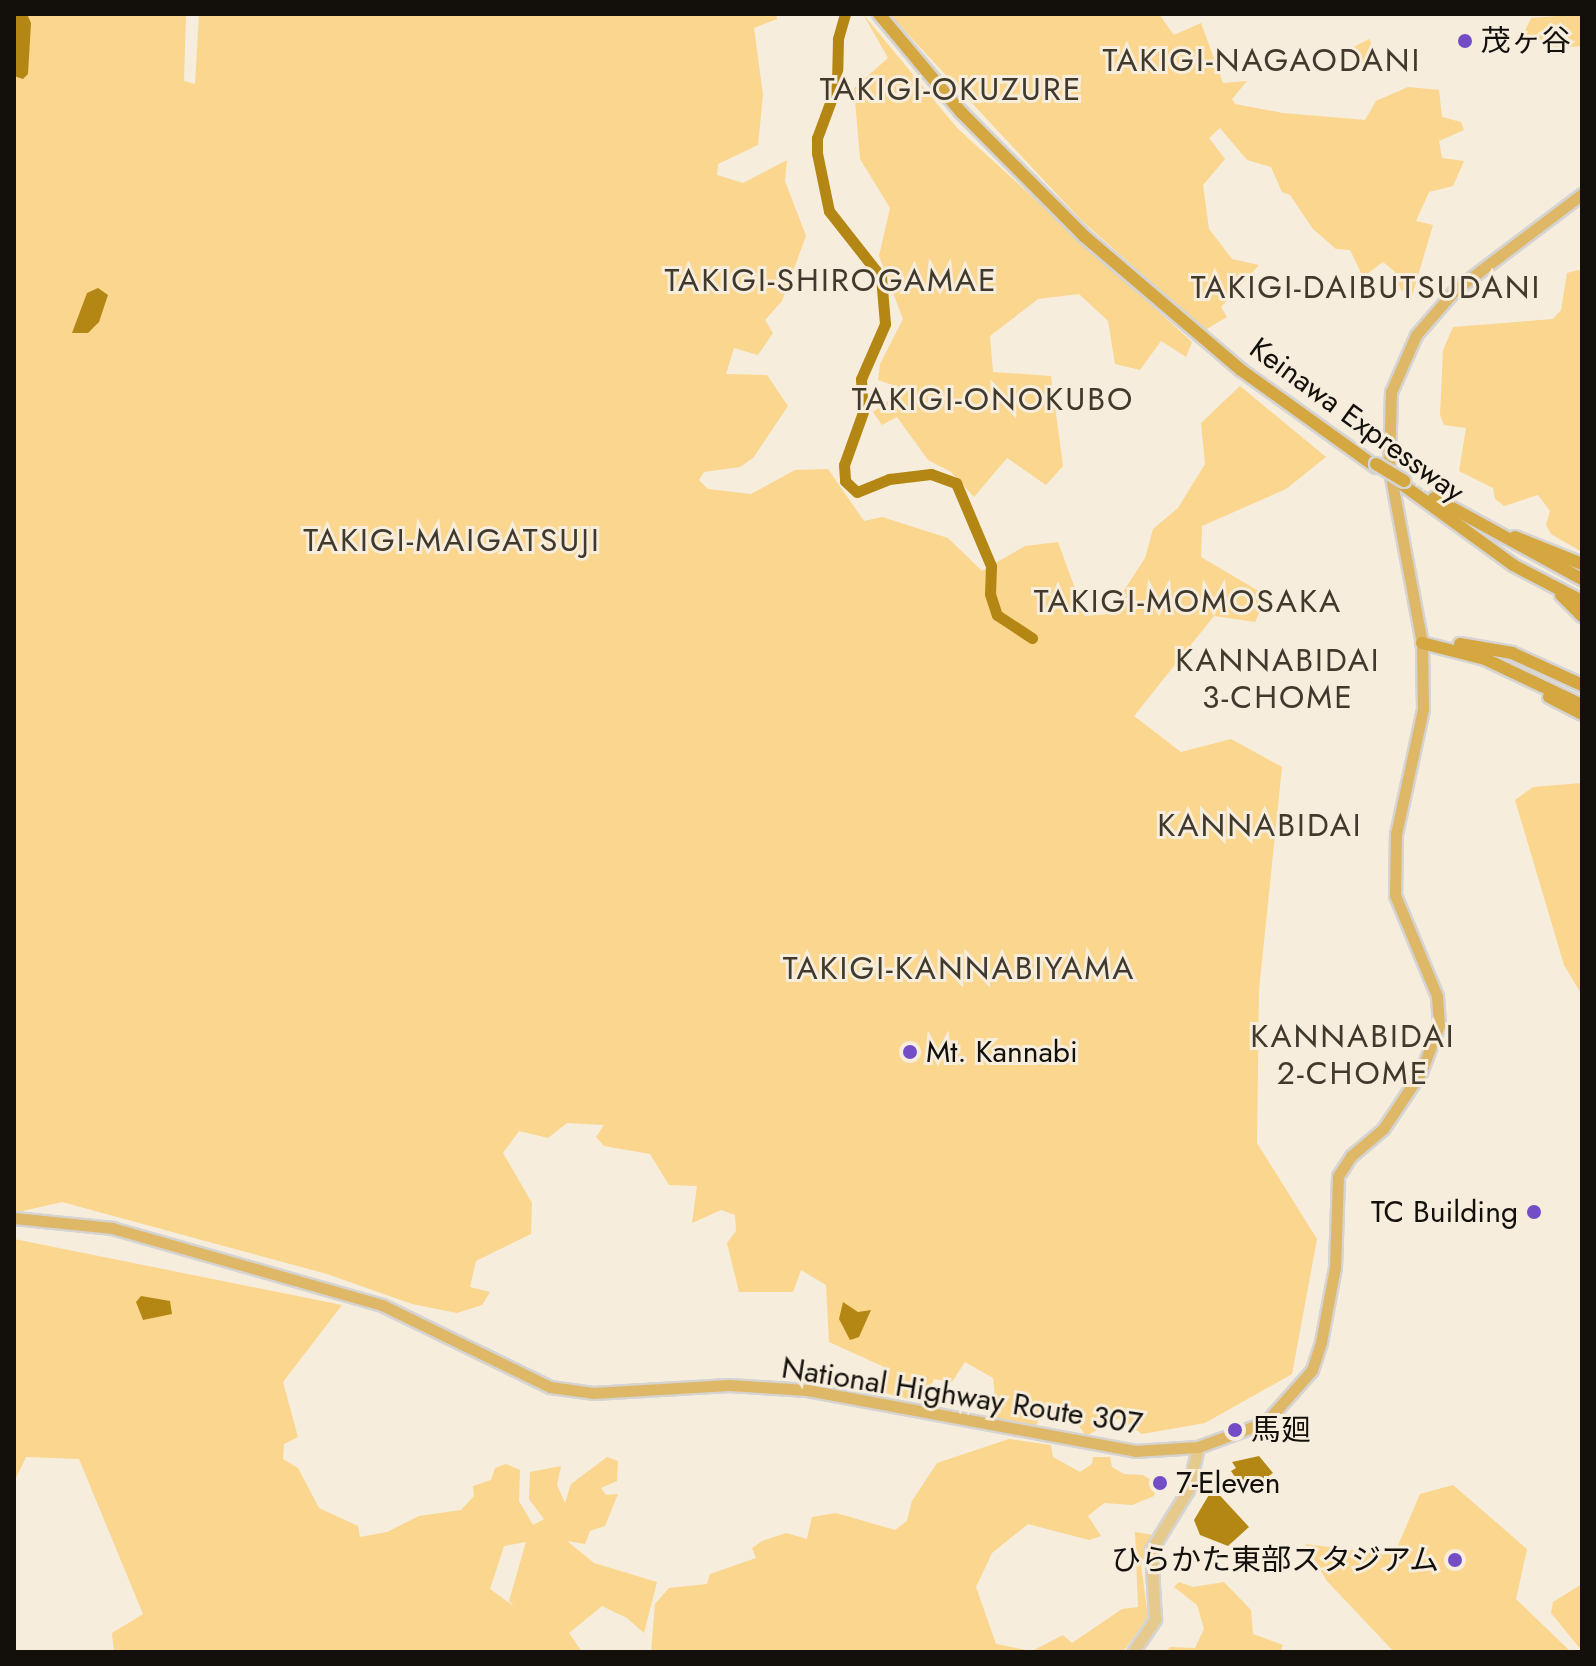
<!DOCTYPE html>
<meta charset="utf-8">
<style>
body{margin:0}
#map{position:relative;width:1596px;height:1666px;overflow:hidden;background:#f6eddd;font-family:Jost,"Noto Sans JP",sans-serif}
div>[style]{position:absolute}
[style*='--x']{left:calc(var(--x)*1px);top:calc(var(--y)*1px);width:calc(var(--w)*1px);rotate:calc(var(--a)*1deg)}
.green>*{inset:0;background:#fad68e}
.water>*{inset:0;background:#b48714}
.river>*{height:11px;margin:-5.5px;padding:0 5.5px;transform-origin:5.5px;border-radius:5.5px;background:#b48714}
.roads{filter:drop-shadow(2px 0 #d5d4d3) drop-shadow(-2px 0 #d5d4d3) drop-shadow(0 2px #d5d4d3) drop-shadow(0 -2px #d5d4d3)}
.primary>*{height:11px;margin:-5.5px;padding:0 5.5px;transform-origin:5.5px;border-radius:5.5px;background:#e6ca8d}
.trunk>*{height:11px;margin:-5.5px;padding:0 5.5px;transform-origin:5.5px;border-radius:5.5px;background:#deb867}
.motorway>*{height:12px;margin:-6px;padding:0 6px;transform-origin:6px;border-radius:6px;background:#d5a741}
.bridges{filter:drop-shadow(2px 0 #d5d4d3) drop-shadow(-2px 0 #d5d4d3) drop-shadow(0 2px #d5d4d3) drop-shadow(0 -2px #d5d4d3)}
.motorway-bridge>*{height:12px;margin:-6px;padding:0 6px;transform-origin:6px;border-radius:6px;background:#d5a741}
.dots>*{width:22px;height:22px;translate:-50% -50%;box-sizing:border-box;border:4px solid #f6eddd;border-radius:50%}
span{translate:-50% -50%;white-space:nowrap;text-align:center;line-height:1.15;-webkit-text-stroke:6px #f6eddd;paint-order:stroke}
.poi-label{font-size:30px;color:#13100b}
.left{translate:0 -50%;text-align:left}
.right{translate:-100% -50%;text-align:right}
.street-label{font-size:30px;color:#13100b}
.neighbourhood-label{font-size:32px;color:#40392c;letter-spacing:2px}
.frame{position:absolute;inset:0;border:16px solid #13100b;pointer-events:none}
</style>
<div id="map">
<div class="green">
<i style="clip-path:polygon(14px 14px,186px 14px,184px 81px,195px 84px,199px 14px,776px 14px,777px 19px,754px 28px,763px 95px,758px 145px,718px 164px,717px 175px,743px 183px,787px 160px,785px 181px,806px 236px,782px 301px,765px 320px,773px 333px,758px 355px,734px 348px,726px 374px,767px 375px,788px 406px,753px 458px,740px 467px,704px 472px,699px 480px,708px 489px,751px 494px,795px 470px,828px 469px,864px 521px,882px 517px,948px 538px,982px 571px,1025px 546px,1058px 542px,1085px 616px,1109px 614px,1145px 558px,1153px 529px,1178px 508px,1205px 464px,1201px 423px,1240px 386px,1326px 457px,1286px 489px,1202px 526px,1201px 557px,1267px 596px,1255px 622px,1214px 616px,1134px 716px,1181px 752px,1231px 739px,1282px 767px,1259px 990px,1257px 1143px,1317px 1239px,1292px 1374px,1205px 1423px,1142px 1434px,1119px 1418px,1086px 1436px,1074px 1419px,1041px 1415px,1035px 1428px,997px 1418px,993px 1378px,965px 1362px,952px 1382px,934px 1379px,924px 1403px,878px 1391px,882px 1366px,829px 1342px,826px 1285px,801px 1270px,793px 1292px,739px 1292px,727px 1243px,736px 1231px,735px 1215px,721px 1210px,692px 1223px,697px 1186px,669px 1185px,650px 1154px,604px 1146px,596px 1137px,604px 1125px,567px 1123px,548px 1138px,519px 1131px,503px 1153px,532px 1203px,531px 1234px,476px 1261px,470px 1287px,490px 1292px,482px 1305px,457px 1313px,412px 1304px,327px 1274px,62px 1202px,14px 1213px)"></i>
<i style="clip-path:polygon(863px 14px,957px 128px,1192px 342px,1186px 357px,1161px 341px,1140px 370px,1115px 364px,1108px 321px,1079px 294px,1038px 299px,990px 336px,993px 372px,1051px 376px,1063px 466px,1046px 485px,1007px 458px,974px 497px,951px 472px,928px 460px,897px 417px,882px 425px,873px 412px,905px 389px,878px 380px,880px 364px,903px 319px,879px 256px,890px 208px,860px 159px,854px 88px,888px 58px)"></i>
<i style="clip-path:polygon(889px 14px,1159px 14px,1174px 35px,1201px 23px,1223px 83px,1247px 81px,1232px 99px,1235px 104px,1283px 113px,1365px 120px,1376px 101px,1408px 87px,1439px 90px,1442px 117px,1461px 122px,1464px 130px,1439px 141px,1442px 158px,1464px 161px,1453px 186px,1429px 192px,1416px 221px,1433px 225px,1412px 296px,1401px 290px,1394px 271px,1383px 262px,1363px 277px,1350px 250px,1336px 249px,1313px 229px,1290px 195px,1282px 192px,1271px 167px,1247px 160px,1220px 128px,1209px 138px,1225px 159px,1203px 185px,1209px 229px,1232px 259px,1259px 265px,1221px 307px,1227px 317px,1205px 330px,1081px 220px)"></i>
<i style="clip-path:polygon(1582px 14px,1582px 76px,1580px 46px,1548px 50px,1542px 40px,1523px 35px,1531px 18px)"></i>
<i style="clip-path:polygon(1369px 39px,1381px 60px,1358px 65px,1348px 50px)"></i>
<i style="clip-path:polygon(1578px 270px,1582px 272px,1582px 552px,1551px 534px,1546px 525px,1550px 511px,1538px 495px,1504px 506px,1495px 499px,1493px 488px,1459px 471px,1466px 428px,1444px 425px,1440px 415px,1443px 350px,1453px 327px,1553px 319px,1561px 310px,1567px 273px)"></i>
<i style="clip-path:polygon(1582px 783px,1582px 995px,1564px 965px,1515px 800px,1533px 787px)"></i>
<i style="clip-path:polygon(evenodd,14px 1239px,342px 1305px,283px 1382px,298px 1437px,284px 1444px,283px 1459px,298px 1468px,319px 1508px,358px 1526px,360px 1537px,387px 1532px,419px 1516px,461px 1510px,474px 1496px,473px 1486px,491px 1480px,495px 1468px,506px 1464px,520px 1470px,519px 1501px,533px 1525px,544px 1519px,529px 1499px,530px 1472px,561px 1466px,557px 1485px,565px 1503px,571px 1484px,607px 1457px,618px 1461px,617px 1481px,601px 1488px,606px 1495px,618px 1494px,605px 1526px,590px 1531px,585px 1544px,567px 1541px,594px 1563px,657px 1582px,644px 1633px,627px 1618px,602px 1606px,569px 1633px,582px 1652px,114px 1652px,112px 1633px,143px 1614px,79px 1459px,26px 1457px,14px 1482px,14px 1239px,526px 1542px,509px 1601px,515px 1607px,490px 1589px,504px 1546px,526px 1542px)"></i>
<i style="clip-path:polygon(1009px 1439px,1051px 1445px,1053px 1457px,1080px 1472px,1092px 1464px,1093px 1457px,1110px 1457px,1112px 1467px,1124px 1474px,1143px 1475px,1157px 1484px,1154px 1496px,1132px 1505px,1104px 1503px,1088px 1516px,1101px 1536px,1089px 1540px,1028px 1524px,992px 1553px,976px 1587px,996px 1644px,1032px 1651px,1063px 1635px,1072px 1643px,1122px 1609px,1138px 1607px,1135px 1532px,1153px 1535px,1141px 1565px,1148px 1617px,1123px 1652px,651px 1652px,655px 1604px,669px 1588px,707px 1584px,710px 1574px,756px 1558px,752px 1548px,762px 1541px,786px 1533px,807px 1539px,812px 1517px,836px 1513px,895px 1530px,907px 1521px,912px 1501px,937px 1463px)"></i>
<i style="clip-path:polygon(1453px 1485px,1527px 1549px,1516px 1599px,1571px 1652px,1394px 1652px,1327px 1581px,1305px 1544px,1394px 1555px,1420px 1494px)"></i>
<i style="clip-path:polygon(1179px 1582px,1193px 1587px,1224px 1582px,1251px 1610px,1253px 1634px,1283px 1645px,1280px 1652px,1166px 1652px,1170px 1647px,1195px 1648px,1204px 1629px,1197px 1605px,1174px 1587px)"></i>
<i style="clip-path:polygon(1582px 1584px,1582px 1651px,1551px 1613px,1553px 1602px)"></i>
</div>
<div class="water">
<i style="clip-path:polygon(14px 14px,27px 14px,31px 23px,28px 74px,23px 79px,14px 76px)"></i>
<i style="clip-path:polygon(98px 288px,108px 295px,99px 322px,88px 333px,72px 333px,87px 293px)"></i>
<i style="clip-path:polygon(141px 1296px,170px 1301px,172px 1314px,143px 1320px,136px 1302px)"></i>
<i style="clip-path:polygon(843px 1302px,858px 1312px,871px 1310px,859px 1337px,850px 1340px,839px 1319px)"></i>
<i style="clip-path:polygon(1259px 1456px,1273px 1473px,1245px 1492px,1231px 1471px,1236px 1468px,1232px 1462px)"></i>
<i style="clip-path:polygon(1213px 1488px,1249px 1527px,1228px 1546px,1200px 1535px,1194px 1520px)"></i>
</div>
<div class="river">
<i style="--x:845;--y:14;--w:26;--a:106"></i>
<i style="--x:838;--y:39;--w:45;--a:91.3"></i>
<i style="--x:837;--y:84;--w:58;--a:110.3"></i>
<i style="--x:817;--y:138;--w:15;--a:90"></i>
<i style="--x:817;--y:153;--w:59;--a:78.3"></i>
<i style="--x:829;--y:211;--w:84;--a:51.8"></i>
<i style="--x:881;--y:277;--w:47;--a:85.1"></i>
<i style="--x:885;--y:324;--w:60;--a:113.6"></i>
<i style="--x:861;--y:379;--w:33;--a:87"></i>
<i style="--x:863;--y:412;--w:56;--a:109.7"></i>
<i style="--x:844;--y:465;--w:16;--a:86"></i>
<i style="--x:845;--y:481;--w:16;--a:43"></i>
<i style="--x:857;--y:492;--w:35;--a:-22"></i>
<i style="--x:889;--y:479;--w:42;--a:-6.8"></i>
<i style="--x:931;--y:474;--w:27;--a:20"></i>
<i style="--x:956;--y:483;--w:90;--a:67.1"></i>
<i style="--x:991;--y:566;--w:28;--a:92"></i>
<i style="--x:990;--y:594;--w:22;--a:72"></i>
<i style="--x:997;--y:615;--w:42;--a:33.3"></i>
</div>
<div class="roads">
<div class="primary">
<i style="--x:1133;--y:1652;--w:40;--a:-56"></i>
<i style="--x:1155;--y:1619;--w:69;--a:-93.3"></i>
<i style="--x:1151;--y:1550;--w:70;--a:-58.3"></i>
<i style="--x:1188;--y:1490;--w:44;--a:-76.9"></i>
</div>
<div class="trunk">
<i style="--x:14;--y:1218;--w:99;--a:5.8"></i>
<i style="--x:112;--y:1228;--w:281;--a:15.9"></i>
<i style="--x:382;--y:1305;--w:187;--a:26"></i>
<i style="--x:550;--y:1387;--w:43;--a:7.9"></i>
<i style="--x:593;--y:1393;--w:136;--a:-3.4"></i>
<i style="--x:729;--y:1385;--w:78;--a:3.7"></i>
<i style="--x:807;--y:1390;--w:334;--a:10.5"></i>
<i style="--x:1135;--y:1451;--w:63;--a:-3.6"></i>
<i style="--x:1198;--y:1447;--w:72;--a:-20.2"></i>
<i style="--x:1266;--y:1422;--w:69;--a:-48.5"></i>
<i style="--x:1312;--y:1370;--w:29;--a:-72"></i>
<i style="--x:1321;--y:1342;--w:76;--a:-79.4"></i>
<i style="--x:1335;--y:1267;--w:91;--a:-88.1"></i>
<i style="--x:1338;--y:1176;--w:24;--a:-57"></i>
<i style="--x:1351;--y:1156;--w:42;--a:-40.2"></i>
<i style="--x:1383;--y:1129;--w:69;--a:-56.3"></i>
<i style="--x:1421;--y:1072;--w:50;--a:-69"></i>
<i style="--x:1439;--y:1025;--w:29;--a:-94"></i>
<i style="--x:1437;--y:996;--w:109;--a:-112.6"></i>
<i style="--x:1395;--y:895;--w:61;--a:-89.1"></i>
<i style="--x:1396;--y:834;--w:128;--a:-77.8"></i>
<i style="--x:1423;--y:709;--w:66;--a:-90.9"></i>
<i style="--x:1422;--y:643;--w:179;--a:-100.6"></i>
<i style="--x:1389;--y:467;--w:75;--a:-88.5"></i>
<i style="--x:1391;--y:392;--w:62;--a:-66.3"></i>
<i style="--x:1416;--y:335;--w:60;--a:-49.1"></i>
<i style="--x:1455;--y:290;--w:159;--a:-37.1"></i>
</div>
<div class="motorway">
<i style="--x:879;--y:14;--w:128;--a:50.1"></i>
<i style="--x:961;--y:112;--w:175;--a:45.2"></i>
<i style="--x:1084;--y:236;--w:206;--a:40.5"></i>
<i style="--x:1241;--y:370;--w:166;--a:35.7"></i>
<i style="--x:1403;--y:485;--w:136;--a:36"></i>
<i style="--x:1513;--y:565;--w:78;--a:27.6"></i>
<i style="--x:1434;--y:498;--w:169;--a:28.7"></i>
<i style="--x:1515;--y:537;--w:72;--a:21.9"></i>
<i style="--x:1561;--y:595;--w:30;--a:45"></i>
<i style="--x:1422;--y:643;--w:65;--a:14.3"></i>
<i style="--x:1485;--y:659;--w:107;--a:25.4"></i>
<i style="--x:1460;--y:644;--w:53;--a:9.8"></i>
<i style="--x:1512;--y:653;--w:77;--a:24.6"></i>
<i style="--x:1549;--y:697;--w:37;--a:27"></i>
</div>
</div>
<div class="bridges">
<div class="motorway-bridge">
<i style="--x:1376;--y:464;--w:33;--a:31"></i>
</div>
</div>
<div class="dots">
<i style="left:1465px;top:41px;background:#734dc6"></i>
<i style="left:910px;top:1052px;background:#734dc6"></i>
<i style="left:1534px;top:1212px;background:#734dc6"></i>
<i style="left:1235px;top:1430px;background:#734dc6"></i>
<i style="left:1160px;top:1483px;background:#734dc6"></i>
<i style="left:1455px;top:1560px;background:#734dc6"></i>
</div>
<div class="poi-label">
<span class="left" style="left:1481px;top:41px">茂ヶ谷</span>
<span class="left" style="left:926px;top:1052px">Mt. Kannabi</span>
<span class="right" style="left:1518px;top:1212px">TC Building</span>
<span class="left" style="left:1251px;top:1430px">馬廻</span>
<span class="left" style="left:1176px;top:1483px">7-Eleven</span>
<span class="right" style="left:1439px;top:1560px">ひらかた東部スタジアム</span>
</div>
<div class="street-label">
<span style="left:1357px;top:420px;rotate:36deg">Keinawa Expressway</span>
<span style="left:962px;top:1396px;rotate:9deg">National Highway Route 307</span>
</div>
<div class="neighbourhood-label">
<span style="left:1262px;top:60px">TAKIGI-NAGAODANI</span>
<span style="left:951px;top:89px">TAKIGI-OKUZURE</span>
<span style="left:831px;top:280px">TAKIGI-SHIROGAMAE</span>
<span style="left:1366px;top:287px">TAKIGI-DAIBUTSUDANI</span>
<span style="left:993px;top:399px">TAKIGI-ONOKUBO</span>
<span style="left:452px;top:540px">TAKIGI-MAIGATSUJI</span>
<span style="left:1188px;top:601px">TAKIGI-MOMOSAKA</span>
<span style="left:1278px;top:679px">KANNABIDAI<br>3-CHOME</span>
<span style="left:1260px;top:825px">KANNABIDAI</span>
<span style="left:959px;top:968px">TAKIGI-KANNABIYAMA</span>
<span style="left:1353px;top:1055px">KANNABIDAI<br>2-CHOME</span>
</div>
<div class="frame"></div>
</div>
